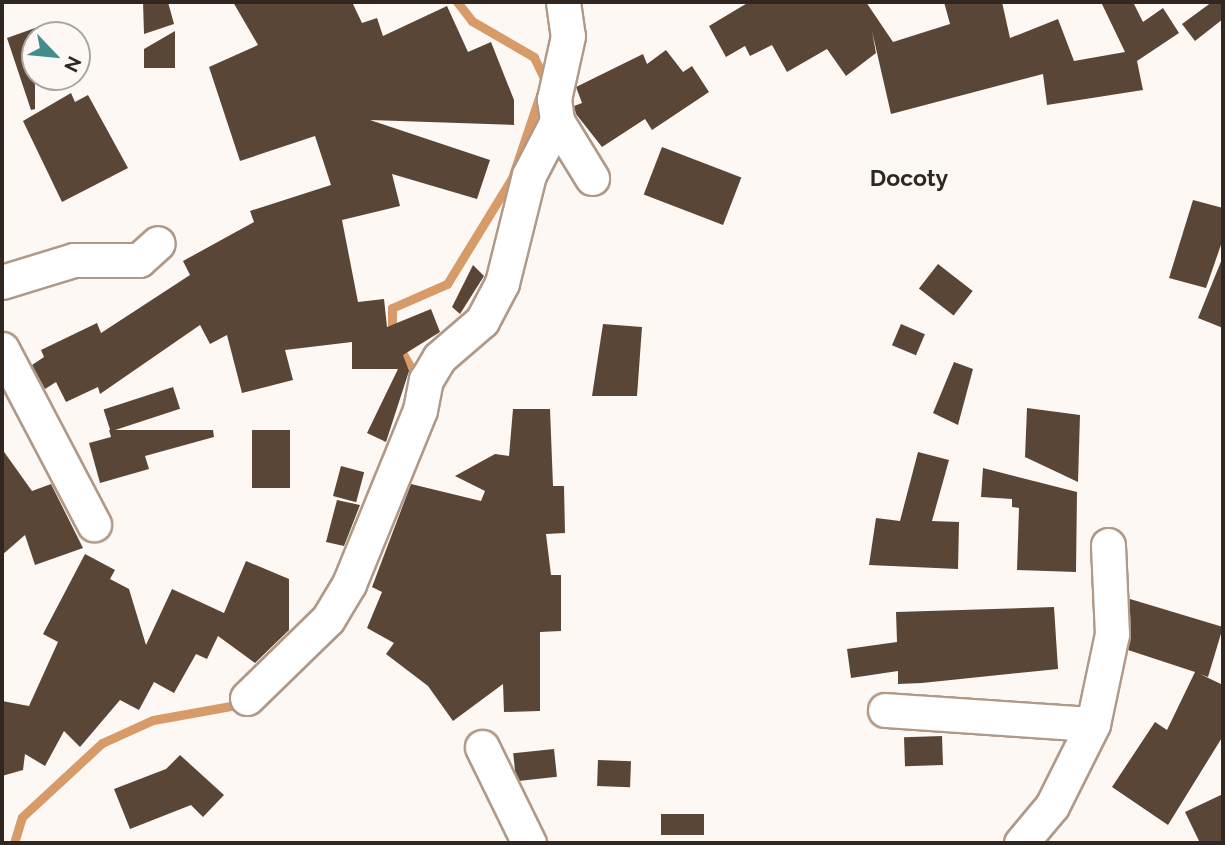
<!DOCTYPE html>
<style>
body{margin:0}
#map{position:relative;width:1225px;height:845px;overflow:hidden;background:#fdf8f4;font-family:Raleway,sans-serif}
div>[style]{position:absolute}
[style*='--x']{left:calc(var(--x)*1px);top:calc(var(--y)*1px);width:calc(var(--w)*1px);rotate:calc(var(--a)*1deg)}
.stream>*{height:9px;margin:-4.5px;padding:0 4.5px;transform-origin:4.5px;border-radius:4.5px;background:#d79b6a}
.building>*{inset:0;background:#5a4636;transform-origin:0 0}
.roads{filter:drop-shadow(2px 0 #b09987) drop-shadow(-2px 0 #b09987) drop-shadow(0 2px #b09987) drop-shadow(0 -2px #b09987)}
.minor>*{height:33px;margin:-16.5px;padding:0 16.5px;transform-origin:16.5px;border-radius:16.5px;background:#fff}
span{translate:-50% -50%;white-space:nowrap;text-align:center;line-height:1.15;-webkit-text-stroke:7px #fdf8f4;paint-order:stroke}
.neighbourhood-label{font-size:23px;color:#312720;font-weight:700}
.frame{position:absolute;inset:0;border:4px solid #312720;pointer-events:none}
.north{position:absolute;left:21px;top:21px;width:70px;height:70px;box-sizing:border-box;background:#fdf8f4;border:2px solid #aba49f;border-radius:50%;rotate:116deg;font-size:19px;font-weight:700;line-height:28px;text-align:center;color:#312720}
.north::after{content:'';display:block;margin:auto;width:24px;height:32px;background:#458d8c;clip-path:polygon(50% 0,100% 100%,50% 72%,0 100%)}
</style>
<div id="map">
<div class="stream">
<i style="--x:392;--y:335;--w:27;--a:-90"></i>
<i style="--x:392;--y:308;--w:60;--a:-23.6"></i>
<i style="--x:447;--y:284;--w:124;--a:-58.5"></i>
<i style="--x:512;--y:178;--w:103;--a:-71.4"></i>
<i style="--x:545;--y:80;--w:25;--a:-116"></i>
<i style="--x:534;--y:57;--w:72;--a:-149.9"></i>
<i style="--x:472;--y:21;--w:24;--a:-128"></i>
<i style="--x:399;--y:347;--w:34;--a:60"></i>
<i style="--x:14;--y:843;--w:27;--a:-73"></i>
<i style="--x:22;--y:817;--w:109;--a:-42.8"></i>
<i style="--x:102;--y:743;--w:56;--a:-24.3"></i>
<i style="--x:153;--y:720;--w:79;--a:-10.2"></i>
<i style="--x:231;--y:706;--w:13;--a:-42"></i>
</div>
<div class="building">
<i style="clip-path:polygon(143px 2px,168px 2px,174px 24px,144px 34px)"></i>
<i style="clip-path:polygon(233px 2px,352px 2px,362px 23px,377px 18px,383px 36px,447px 6px,468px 52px,491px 42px,514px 100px,514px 125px,370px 120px,490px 160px,477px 199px,392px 174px,400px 206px,342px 220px,358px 302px,384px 299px,387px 327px,431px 309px,440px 332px,403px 355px,409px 371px,386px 442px,367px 433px,398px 369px,352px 369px,352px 342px,285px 350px,293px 380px,242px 393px,227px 335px,210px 344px,200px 325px,100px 394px,98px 387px,66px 402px,56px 382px,45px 389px,32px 365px,44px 357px,41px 350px,97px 323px,101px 333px,190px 275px,183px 261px,254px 222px,250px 211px,331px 185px,315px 136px,240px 161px,209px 67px,258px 45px)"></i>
<i style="clip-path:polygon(749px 2px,866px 2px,893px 42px,950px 24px,944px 2px,1002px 2px,1010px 38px,1058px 19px,1074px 61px,1125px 52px,1101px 2px,1133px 2px,1143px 22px,1163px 8px,1179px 33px,1137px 61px,1143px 90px,1047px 105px,1043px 74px,891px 114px,872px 31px,876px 53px,846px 76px,827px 49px,787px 72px,772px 45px,750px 56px,745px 46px,726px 57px,709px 26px)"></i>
<i style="clip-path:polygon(1212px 2px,1223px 2px,1223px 19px,1195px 41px,1182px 24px)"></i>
<i style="clip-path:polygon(35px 28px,35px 109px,31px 110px,7px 38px)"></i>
<i style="clip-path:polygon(175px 31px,175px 68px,144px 68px,144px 49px)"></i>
<i style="clip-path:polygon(666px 50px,683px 72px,692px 66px,709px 92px,652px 130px,645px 119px,602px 147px,576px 114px,574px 106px,582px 103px,576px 87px,643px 54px,647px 64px)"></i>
<i style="clip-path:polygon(71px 93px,75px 102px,88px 95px,128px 168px,62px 202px,23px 121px)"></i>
<i style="left:662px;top:147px;width:85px;height:51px;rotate:21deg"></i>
<i style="clip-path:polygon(1193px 200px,1223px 208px,1223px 239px,1206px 288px,1169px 278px)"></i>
<i style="clip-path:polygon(1222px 259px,1223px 259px,1223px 328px,1198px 318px)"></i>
<i style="left:938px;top:264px;width:44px;height:31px;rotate:38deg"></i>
<i style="clip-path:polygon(473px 265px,484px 276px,460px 314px,452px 307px)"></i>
<i style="clip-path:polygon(603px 324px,642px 327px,637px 396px,592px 396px)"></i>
<i style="left:901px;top:324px;width:26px;height:23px;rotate:23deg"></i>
<i style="clip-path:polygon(954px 362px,973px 369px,958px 425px,933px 413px)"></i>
<i style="left:173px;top:387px;width:23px;height:73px;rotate:72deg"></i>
<i style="clip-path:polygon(1027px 408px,1080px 415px,1078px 482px,1025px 457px)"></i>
<i style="clip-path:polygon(513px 409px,550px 409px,553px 486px,564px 486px,565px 533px,546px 534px,551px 575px,561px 575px,561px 631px,540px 632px,540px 711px,504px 712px,503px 684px,453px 721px,428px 686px,386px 654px,394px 643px,367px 628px,382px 592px,372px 587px,411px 484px,481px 501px,485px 491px,455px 476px,495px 454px,509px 456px)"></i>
<i style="clip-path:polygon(109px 430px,213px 430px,214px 437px,145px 456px,149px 469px,100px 483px,89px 443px,111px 437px)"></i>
<i style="left:252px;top:430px;width:38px;height:58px"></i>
<i style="clip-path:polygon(2px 449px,32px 491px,51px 484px,83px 548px,35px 565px,25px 535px,2px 555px)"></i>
<i style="clip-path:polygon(918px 452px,949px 460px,932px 521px,959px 522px,958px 569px,869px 565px,876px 518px,900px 521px)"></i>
<i style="left:341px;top:466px;width:24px;height:31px;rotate:15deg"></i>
<i style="clip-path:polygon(983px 468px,1077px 492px,1076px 572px,1017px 570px,1019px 508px,1012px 507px,1012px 499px,981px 497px)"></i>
<i style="clip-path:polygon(337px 500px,360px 505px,344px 546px,326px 542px)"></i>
<i style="clip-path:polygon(85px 554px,115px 570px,110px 579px,129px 589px,146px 645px,172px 589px,224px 613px,246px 561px,289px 579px,289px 630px,255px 663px,218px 636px,207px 659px,196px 654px,174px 693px,154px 682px,139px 710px,120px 700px,80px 747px,64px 731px,45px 766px,25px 754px,23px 770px,2px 776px,2px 701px,29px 706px,58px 642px,43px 634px)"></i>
<i style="clip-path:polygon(1130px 599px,1223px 627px,1208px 677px,1200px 674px,1223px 685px,1223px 736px,1168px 825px,1112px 787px,1155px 722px,1167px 730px,1195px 672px,1128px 650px)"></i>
<i style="clip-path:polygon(1054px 607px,1058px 669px,922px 683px,898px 684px,898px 671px,851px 678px,847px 649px,897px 642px,896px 612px)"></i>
<i style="left:942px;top:736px;width:29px;height:38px;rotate:88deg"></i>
<i style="left:554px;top:749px;width:28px;height:41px;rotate:84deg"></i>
<i style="clip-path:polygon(180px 755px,224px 795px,203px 817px,191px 805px,130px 829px,114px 789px,166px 769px)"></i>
<i style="left:598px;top:760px;width:33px;height:26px;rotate:2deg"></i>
<i style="clip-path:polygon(1223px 794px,1223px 843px,1200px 843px,1185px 812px)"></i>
<i style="left:704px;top:814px;width:21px;height:43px;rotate:90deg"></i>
</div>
<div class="roads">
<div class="minor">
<i style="--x:563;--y:2;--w:34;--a:82"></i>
<i style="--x:568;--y:36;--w:65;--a:102.5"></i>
<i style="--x:554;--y:99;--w:22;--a:82"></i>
<i style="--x:557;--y:121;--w:67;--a:58.4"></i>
<i style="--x:2;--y:282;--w:75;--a:-17"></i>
<i style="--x:74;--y:260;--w:65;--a:0"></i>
<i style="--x:139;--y:260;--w:25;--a:-42"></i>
<i style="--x:2;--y:349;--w:198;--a:62.3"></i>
<i style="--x:247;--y:698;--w:113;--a:-44.3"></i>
<i style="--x:328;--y:619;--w:41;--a:-59"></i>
<i style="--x:349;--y:584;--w:188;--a:-67.8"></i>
<i style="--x:420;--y:410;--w:31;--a:-79"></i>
<i style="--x:426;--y:380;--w:26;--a:-59"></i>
<i style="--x:439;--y:358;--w:57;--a:-40.7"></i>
<i style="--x:482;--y:321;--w:43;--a:-62.2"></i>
<i style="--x:502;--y:283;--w:111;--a:-76"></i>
<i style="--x:529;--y:175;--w:61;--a:-62.6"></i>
<i style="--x:885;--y:710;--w:208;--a:3.9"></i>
<i style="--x:482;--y:747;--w:107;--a:63.9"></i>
<i style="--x:1021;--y:843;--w:48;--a:-50"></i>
<i style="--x:1052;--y:806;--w:92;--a:-63.4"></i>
<i style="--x:1093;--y:724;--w:92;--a:-78.1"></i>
<i style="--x:1112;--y:634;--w:89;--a:-92.6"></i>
</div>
</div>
<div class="neighbourhood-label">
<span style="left:909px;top:178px">Docoty</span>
</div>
<div class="frame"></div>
<div class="north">N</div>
</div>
